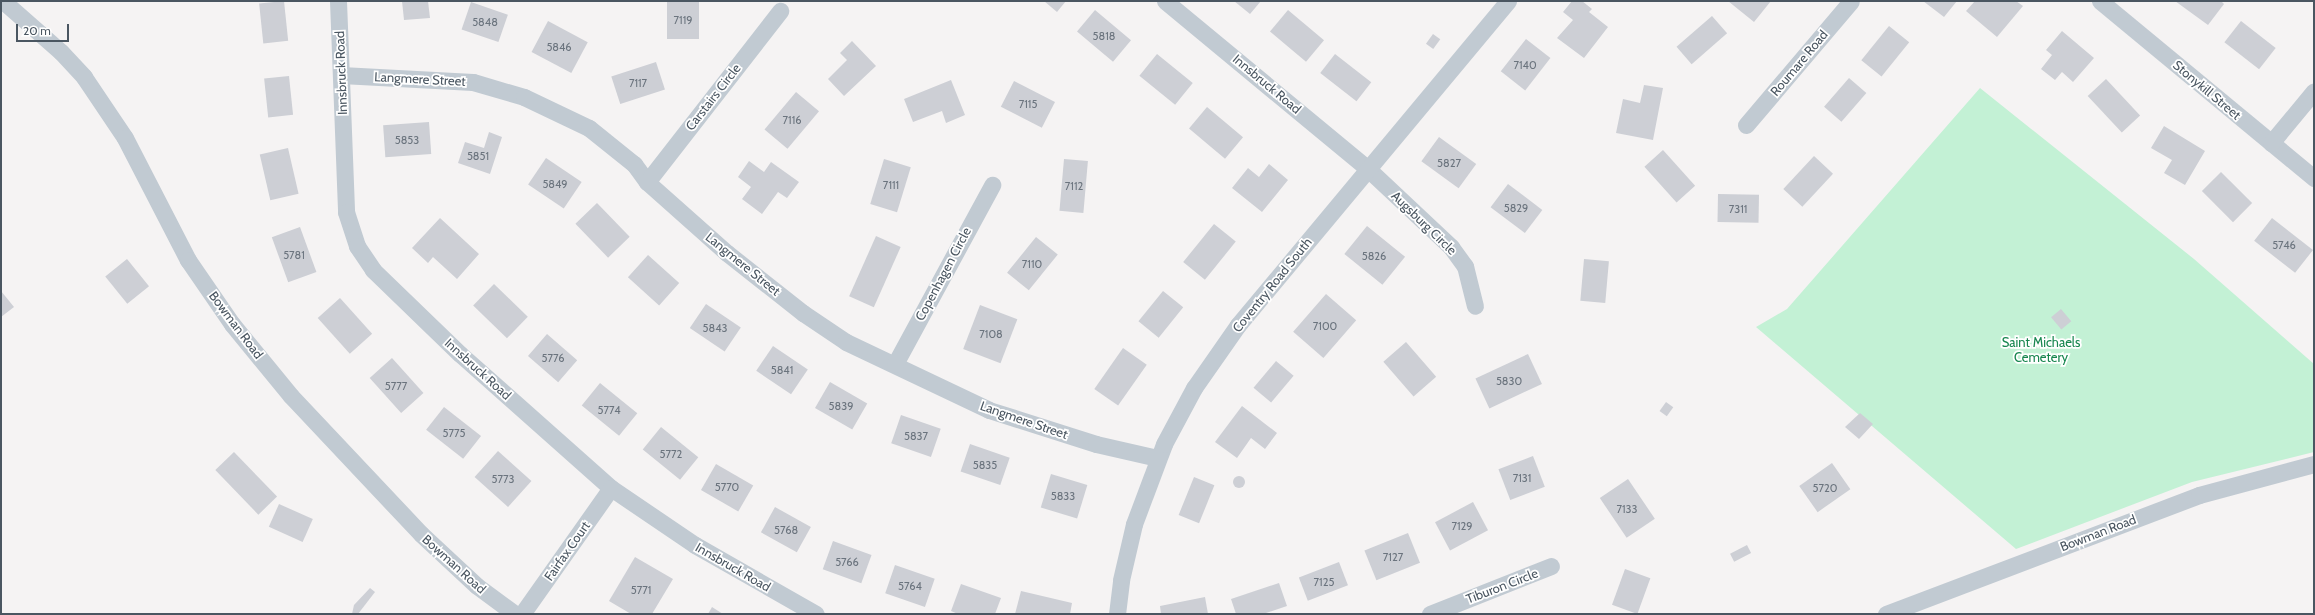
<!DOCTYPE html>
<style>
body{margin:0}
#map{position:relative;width:2315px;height:615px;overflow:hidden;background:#f5f3f3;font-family:Cabin,sans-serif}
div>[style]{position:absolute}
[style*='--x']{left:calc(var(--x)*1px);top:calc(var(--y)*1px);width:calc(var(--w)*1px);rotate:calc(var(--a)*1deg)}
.green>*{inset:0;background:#c3f1d5}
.building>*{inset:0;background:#cdcfd5;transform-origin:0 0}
.round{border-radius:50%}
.minor>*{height:17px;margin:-8.5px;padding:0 8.5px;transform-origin:8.5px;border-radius:8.5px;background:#c1cad2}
span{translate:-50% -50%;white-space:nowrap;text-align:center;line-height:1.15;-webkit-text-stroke:3.5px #fff;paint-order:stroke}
.number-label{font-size:11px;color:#6b747e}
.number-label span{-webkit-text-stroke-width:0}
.street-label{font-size:13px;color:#4a5661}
.park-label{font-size:13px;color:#17864f}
.frame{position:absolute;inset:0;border:2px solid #4a5661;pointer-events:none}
.scale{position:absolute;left:16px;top:24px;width:53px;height:18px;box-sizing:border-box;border:2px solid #4a5661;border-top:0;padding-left:5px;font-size:12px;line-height:14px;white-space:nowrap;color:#4a5661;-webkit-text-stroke:3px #fff;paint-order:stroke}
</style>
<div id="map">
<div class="green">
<i style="clip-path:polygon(1980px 88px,2194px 259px,2314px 364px,2314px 452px,2192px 482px,2016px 549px,1756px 327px,1787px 309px)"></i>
</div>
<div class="building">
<i style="left:284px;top:1px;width:40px;height:25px;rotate:84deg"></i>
<i style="clip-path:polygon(402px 1px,428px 1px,430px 18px,404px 20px)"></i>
<i style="left:667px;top:1px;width:32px;height:38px"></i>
<i style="clip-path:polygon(1044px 1px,1066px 1px,1057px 12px)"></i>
<i style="clip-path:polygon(1234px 1px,1261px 1px,1250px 14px)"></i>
<i style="clip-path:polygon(1572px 1px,1582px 1px,1592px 9px,1589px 12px,1608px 27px,1584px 58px,1557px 38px,1573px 20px,1563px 12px)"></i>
<i style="clip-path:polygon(1728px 1px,1771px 1px,1754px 22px)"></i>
<i style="clip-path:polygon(1923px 1px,1957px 1px,1944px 17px)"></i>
<i style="clip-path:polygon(1975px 1px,2016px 1px,2023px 6px,1997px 37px,1966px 11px)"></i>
<i style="clip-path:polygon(2175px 1px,2221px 1px,2224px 4px,2208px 25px)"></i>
<i style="left:471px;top:2px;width:39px;height:29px;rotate:19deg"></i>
<i style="left:1095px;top:10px;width:47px;height:28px;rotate:40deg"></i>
<i style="left:1288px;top:10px;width:47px;height:28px;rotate:40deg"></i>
<i style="left:1712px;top:16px;width:23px;height:47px;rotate:49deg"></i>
<i style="left:548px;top:21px;width:45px;height:35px;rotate:28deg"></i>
<i style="left:2241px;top:21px;width:44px;height:27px;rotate:38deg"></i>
<i style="left:1889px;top:26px;width:26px;height:44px;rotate:39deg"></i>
<i style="clip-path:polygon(2062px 31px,2094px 58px,2073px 82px,2062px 72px,2055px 80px,2041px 69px,2052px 55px,2046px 50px)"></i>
<i style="left:1433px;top:34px;width:9px;height:12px;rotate:36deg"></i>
<i style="left:1526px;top:39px;width:31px;height:41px;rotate:38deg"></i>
<i style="clip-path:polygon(852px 41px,876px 66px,844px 96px,828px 79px,847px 60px,840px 53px)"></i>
<i style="left:1157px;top:54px;width:46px;height:28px;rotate:39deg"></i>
<i style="left:1335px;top:54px;width:46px;height:24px;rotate:38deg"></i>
<i style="left:656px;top:62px;width:29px;height:47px;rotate:72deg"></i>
<i style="left:289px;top:76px;width:39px;height:25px;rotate:84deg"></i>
<i style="left:1849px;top:78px;width:23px;height:38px;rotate:41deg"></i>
<i style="left:2106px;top:79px;width:50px;height:25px;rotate:47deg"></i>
<i style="clip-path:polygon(951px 80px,965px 115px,946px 123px,942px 111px,913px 122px,904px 99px)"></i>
<i style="left:1014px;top:81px;width:46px;height:29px;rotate:27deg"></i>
<i style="clip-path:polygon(1644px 85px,1663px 88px,1653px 140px,1616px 133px,1623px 99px,1640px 103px)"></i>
<i style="left:796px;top:92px;width:30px;height:49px;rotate:40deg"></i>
<i style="left:1207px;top:107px;width:47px;height:28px;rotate:40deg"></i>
<i style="left:429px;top:122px;width:32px;height:46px;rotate:86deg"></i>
<i style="clip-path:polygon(2164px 126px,2205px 151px,2185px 185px,2164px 173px,2172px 160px,2151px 148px)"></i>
<i style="clip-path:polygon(489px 132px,502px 137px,490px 174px,458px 163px,465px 142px,484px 148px)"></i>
<i style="left:1439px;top:137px;width:46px;height:30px;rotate:36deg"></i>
<i style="left:288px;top:148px;width:47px;height:29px;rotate:77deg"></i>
<i style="left:1663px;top:150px;width:48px;height:25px;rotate:48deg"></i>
<i style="left:1814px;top:156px;width:26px;height:45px;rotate:43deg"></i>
<i style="left:546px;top:158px;width:43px;height:32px;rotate:34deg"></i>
<i style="left:884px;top:159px;width:28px;height:47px;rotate:17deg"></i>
<i style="left:1064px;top:159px;width:24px;height:52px;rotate:5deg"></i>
<i style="clip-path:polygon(749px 161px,764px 172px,771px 162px,799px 182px,787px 198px,778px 192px,762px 214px,742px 199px,751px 187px,738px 177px)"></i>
<i style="clip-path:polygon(1269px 164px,1288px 180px,1262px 212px,1232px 188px,1248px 168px,1259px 177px)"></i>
<i style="left:2221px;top:172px;width:44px;height:27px;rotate:45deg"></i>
<i style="left:1508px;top:184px;width:43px;height:29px;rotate:37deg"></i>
<i style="left:1718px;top:194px;width:41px;height:28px;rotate:1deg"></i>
<i style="left:597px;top:203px;width:47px;height:30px;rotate:46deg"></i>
<i style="clip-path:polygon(440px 218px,479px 254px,457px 279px,433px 257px,428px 263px,412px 248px)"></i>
<i style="left:2272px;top:218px;width:52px;height:29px;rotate:38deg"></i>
<i style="left:1214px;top:224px;width:28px;height:49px;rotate:39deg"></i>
<i style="left:1367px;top:226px;width:49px;height:36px;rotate:39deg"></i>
<i style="left:300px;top:227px;width:48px;height:30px;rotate:70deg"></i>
<i style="left:876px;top:236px;width:27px;height:66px;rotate:24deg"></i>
<i style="left:1036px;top:237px;width:28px;height:46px;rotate:39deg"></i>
<i style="left:648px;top:255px;width:42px;height:30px;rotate:42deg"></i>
<i style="left:127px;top:259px;width:35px;height:28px;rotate:51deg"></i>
<i style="left:1584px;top:259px;width:25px;height:42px;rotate:5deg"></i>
<i style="left:494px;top:284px;width:47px;height:30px;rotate:44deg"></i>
<i style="clip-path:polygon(1px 291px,14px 307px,1px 317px)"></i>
<i style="left:1163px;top:291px;width:26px;height:39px;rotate:39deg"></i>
<i style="left:1326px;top:294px;width:40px;height:50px;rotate:41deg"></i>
<i style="left:340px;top:298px;width:48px;height:30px;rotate:48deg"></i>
<i style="left:706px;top:304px;width:42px;height:29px;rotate:34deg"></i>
<i style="left:980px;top:305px;width:40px;height:47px;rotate:21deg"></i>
<i style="left:2061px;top:309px;width:16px;height:13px;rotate:50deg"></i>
<i style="left:547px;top:334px;width:40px;height:29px;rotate:41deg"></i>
<i style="left:1406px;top:342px;width:46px;height:30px;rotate:49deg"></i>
<i style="left:773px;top:346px;width:42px;height:30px;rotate:34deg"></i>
<i style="left:1123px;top:348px;width:29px;height:50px;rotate:35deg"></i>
<i style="left:1528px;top:354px;width:33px;height:58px;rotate:65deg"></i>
<i style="left:392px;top:358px;width:47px;height:30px;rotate:48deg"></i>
<i style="left:1276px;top:361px;width:23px;height:35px;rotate:40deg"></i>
<i style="left:830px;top:382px;width:43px;height:30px;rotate:30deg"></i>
<i style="left:600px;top:383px;width:48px;height:29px;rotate:39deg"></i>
<i style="left:1666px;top:402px;width:9px;height:11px;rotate:36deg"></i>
<i style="clip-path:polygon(1242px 406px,1277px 433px,1265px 449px,1251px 438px,1237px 458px,1215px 442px)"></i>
<i style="left:444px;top:407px;width:47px;height:29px;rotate:38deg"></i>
<i style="clip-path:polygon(1860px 413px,1873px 424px,1859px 439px,1845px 427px)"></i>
<i style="left:901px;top:415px;width:42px;height:30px;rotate:19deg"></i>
<i style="left:661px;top:427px;width:48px;height:29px;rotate:39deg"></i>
<i style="left:970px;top:444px;width:42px;height:29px;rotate:19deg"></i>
<i style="left:498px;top:451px;width:45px;height:35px;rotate:42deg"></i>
<i style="left:234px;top:452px;width:62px;height:26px;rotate:46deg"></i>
<i style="left:1533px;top:456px;width:33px;height:37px;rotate:69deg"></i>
<i style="left:1832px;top:463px;width:32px;height:40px;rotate:55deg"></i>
<i style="left:716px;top:464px;width:43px;height:30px;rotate:30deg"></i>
<i style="left:1051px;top:474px;width:38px;height:35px;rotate:17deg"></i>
<i class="round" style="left:1233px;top:476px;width:12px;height:12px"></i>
<i style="left:1194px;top:477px;width:22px;height:41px;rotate:22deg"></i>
<i style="left:1628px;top:479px;width:48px;height:34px;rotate:56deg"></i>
<i style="left:1473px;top:502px;width:32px;height:43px;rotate:62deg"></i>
<i style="left:279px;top:504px;width:37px;height:25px;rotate:24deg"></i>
<i style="left:775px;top:507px;width:41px;height:29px;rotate:29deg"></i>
<i style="left:1408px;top:533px;width:32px;height:47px;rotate:68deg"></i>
<i style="left:833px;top:541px;width:41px;height:30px;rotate:20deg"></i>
<i style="left:1747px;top:545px;width:9px;height:19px;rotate:63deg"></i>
<i style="clip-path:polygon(635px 557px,673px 579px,652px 614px,631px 614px,609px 601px)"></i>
<i style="left:1339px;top:562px;width:25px;height:43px;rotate:69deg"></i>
<i style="left:895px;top:565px;width:42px;height:30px;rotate:19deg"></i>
<i style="left:1625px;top:569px;width:27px;height:38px;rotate:20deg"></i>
<i style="clip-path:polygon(1279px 583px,1287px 606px,1263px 614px,1236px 614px,1231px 599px)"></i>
<i style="clip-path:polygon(961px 584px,1001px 598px,995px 614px,958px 614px,951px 611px)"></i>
<i style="clip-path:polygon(370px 588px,375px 592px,358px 614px,352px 614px,354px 605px)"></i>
<i style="clip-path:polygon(1021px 591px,1072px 603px,1070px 614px,1015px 614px)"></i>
<i style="clip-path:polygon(1205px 597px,1208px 614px,1161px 614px,1160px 606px)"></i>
<i style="clip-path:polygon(712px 607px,723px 614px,708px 614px)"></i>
</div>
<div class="minor">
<i style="--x:3;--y:1;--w:77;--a:41.3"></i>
<i style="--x:61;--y:52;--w:34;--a:47"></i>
<i style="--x:84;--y:77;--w:73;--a:56.1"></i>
<i style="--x:125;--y:138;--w:137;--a:62.7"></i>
<i style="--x:188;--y:260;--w:78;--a:55.5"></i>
<i style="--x:232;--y:324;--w:93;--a:50.7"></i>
<i style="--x:291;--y:396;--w:190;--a:46.7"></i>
<i style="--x:421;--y:534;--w:76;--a:42.9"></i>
<i style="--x:477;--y:586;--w:47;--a:36.4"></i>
<i style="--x:338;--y:1;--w:211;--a:87.8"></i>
<i style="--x:346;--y:212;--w:36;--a:72"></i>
<i style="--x:357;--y:246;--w:29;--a:56"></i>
<i style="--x:373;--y:270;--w:121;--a:44"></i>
<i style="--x:460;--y:354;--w:202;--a:41.6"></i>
<i style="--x:611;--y:488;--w:102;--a:34.2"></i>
<i style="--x:695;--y:545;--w:139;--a:29.7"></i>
<i style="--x:1165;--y:1;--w:264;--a:39.6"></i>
<i style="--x:1368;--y:169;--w:114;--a:43.2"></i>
<i style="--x:1451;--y:247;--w:24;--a:54"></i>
<i style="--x:1465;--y:266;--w:41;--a:76"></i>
<i style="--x:2100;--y:1;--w:278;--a:39.6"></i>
<i style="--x:341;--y:75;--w:132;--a:3"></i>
<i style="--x:473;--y:82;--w:53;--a:16.4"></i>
<i style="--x:524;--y:97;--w:72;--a:25.5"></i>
<i style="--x:589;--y:128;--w:58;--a:38.7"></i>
<i style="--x:634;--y:164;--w:22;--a:54"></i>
<i style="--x:647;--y:182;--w:107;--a:41.6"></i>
<i style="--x:727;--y:253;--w:97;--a:38.3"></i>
<i style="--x:803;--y:313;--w:52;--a:34"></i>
<i style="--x:846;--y:342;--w:158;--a:25.4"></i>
<i style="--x:989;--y:410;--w:112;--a:17.6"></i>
<i style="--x:1096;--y:444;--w:63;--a:12.9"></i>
<i style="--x:1746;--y:125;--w:162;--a:-49.7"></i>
<i style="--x:2271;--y:143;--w:67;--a:-50.4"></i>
<i style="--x:647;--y:182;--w:217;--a:-52.1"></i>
<i style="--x:895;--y:364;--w:204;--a:-61.5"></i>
<i style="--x:522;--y:614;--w:154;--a:-54.8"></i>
<i style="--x:1117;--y:614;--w:34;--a:-83"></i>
<i style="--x:1121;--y:580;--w:57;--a:-76.9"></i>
<i style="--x:1134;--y:524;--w:85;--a:-69.4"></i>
<i style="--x:1164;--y:444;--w:64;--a:-61.8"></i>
<i style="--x:1194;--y:388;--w:77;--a:-55.1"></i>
<i style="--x:1238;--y:325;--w:422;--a:-50.2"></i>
<i style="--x:1430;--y:614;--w:130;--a:-21.6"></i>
<i style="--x:1886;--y:614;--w:335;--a:-20.8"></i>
<i style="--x:2199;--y:495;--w:119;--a:-15.1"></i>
</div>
<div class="number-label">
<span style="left:683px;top:20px">7119</span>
<span style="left:485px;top:22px">5848</span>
<span style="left:1104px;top:36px">5818</span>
<span style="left:559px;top:47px">5846</span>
<span style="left:1525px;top:65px">7140</span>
<span style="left:638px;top:83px">7117</span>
<span style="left:1028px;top:104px">7115</span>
<span style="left:792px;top:120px">7116</span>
<span style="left:407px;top:140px">5853</span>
<span style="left:478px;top:156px">5851</span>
<span style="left:1449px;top:163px">5827</span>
<span style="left:555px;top:184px">5849</span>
<span style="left:891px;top:185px">7111</span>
<span style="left:1074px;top:186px">7112</span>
<span style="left:1516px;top:208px">5829</span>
<span style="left:1738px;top:209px">7311</span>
<span style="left:2284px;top:245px">5746</span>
<span style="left:294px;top:255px">5781</span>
<span style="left:1374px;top:256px">5826</span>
<span style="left:1032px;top:264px">7110</span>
<span style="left:1325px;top:326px">7100</span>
<span style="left:715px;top:328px">5843</span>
<span style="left:991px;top:334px">7108</span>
<span style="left:553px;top:358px">5776</span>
<span style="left:782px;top:370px">5841</span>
<span style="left:1509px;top:381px">5830</span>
<span style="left:396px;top:386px">5777</span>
<span style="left:841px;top:406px">5839</span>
<span style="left:609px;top:410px">5774</span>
<span style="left:454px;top:433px">5775</span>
<span style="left:916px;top:436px">5837</span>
<span style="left:671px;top:454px">5772</span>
<span style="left:985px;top:465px">5835</span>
<span style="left:1522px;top:478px">7131</span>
<span style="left:503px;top:479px">5773</span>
<span style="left:727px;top:487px">5770</span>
<span style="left:1825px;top:488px">5720</span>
<span style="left:1063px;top:496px">5833</span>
<span style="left:1627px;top:509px">7133</span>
<span style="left:1462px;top:526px">7129</span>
<span style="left:786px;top:530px">5768</span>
<span style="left:1393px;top:557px">7127</span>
<span style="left:847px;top:562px">5766</span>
<span style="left:1324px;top:582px">7125</span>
<span style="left:910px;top:586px">5764</span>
<span style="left:641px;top:590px">5771</span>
</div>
<div class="street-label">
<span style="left:1799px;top:63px;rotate:-50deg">Roumare Road</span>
<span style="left:341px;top:73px;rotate:-92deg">Innsbruck Road</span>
<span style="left:420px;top:79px;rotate:3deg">Langmere Street</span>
<span style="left:1267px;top:84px;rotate:40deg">Innsbruck Road</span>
<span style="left:2207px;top:90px;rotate:40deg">Stonykill Street</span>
<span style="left:713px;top:97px;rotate:-52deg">Carstairs Circle</span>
<span style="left:1424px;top:223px;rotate:44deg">Augsburg Circle</span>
<span style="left:743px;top:264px;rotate:39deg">Langmere Street</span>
<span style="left:943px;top:274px;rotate:-62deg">Copenhagen Circle</span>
<span style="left:1272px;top:285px;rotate:-51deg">Coventry Road South</span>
<span style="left:236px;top:325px;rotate:53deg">Bowman Road</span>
<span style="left:478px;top:369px;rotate:42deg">Innsbruck Road</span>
<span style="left:1024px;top:420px;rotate:19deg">Langmere Street</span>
<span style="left:2098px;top:533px;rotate:-21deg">Bowman Road</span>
<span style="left:567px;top:551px;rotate:-55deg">Fairfax Court</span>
<span style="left:454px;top:564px;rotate:42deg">Bowman Road</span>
<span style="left:733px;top:567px;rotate:30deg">Innsbruck Road</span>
<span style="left:1502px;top:586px;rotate:-21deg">Tiburon Circle</span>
</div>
<div class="park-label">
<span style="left:2041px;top:350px">Saint Michaels<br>Cemetery</span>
</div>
<div class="frame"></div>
<div class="scale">20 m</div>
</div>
